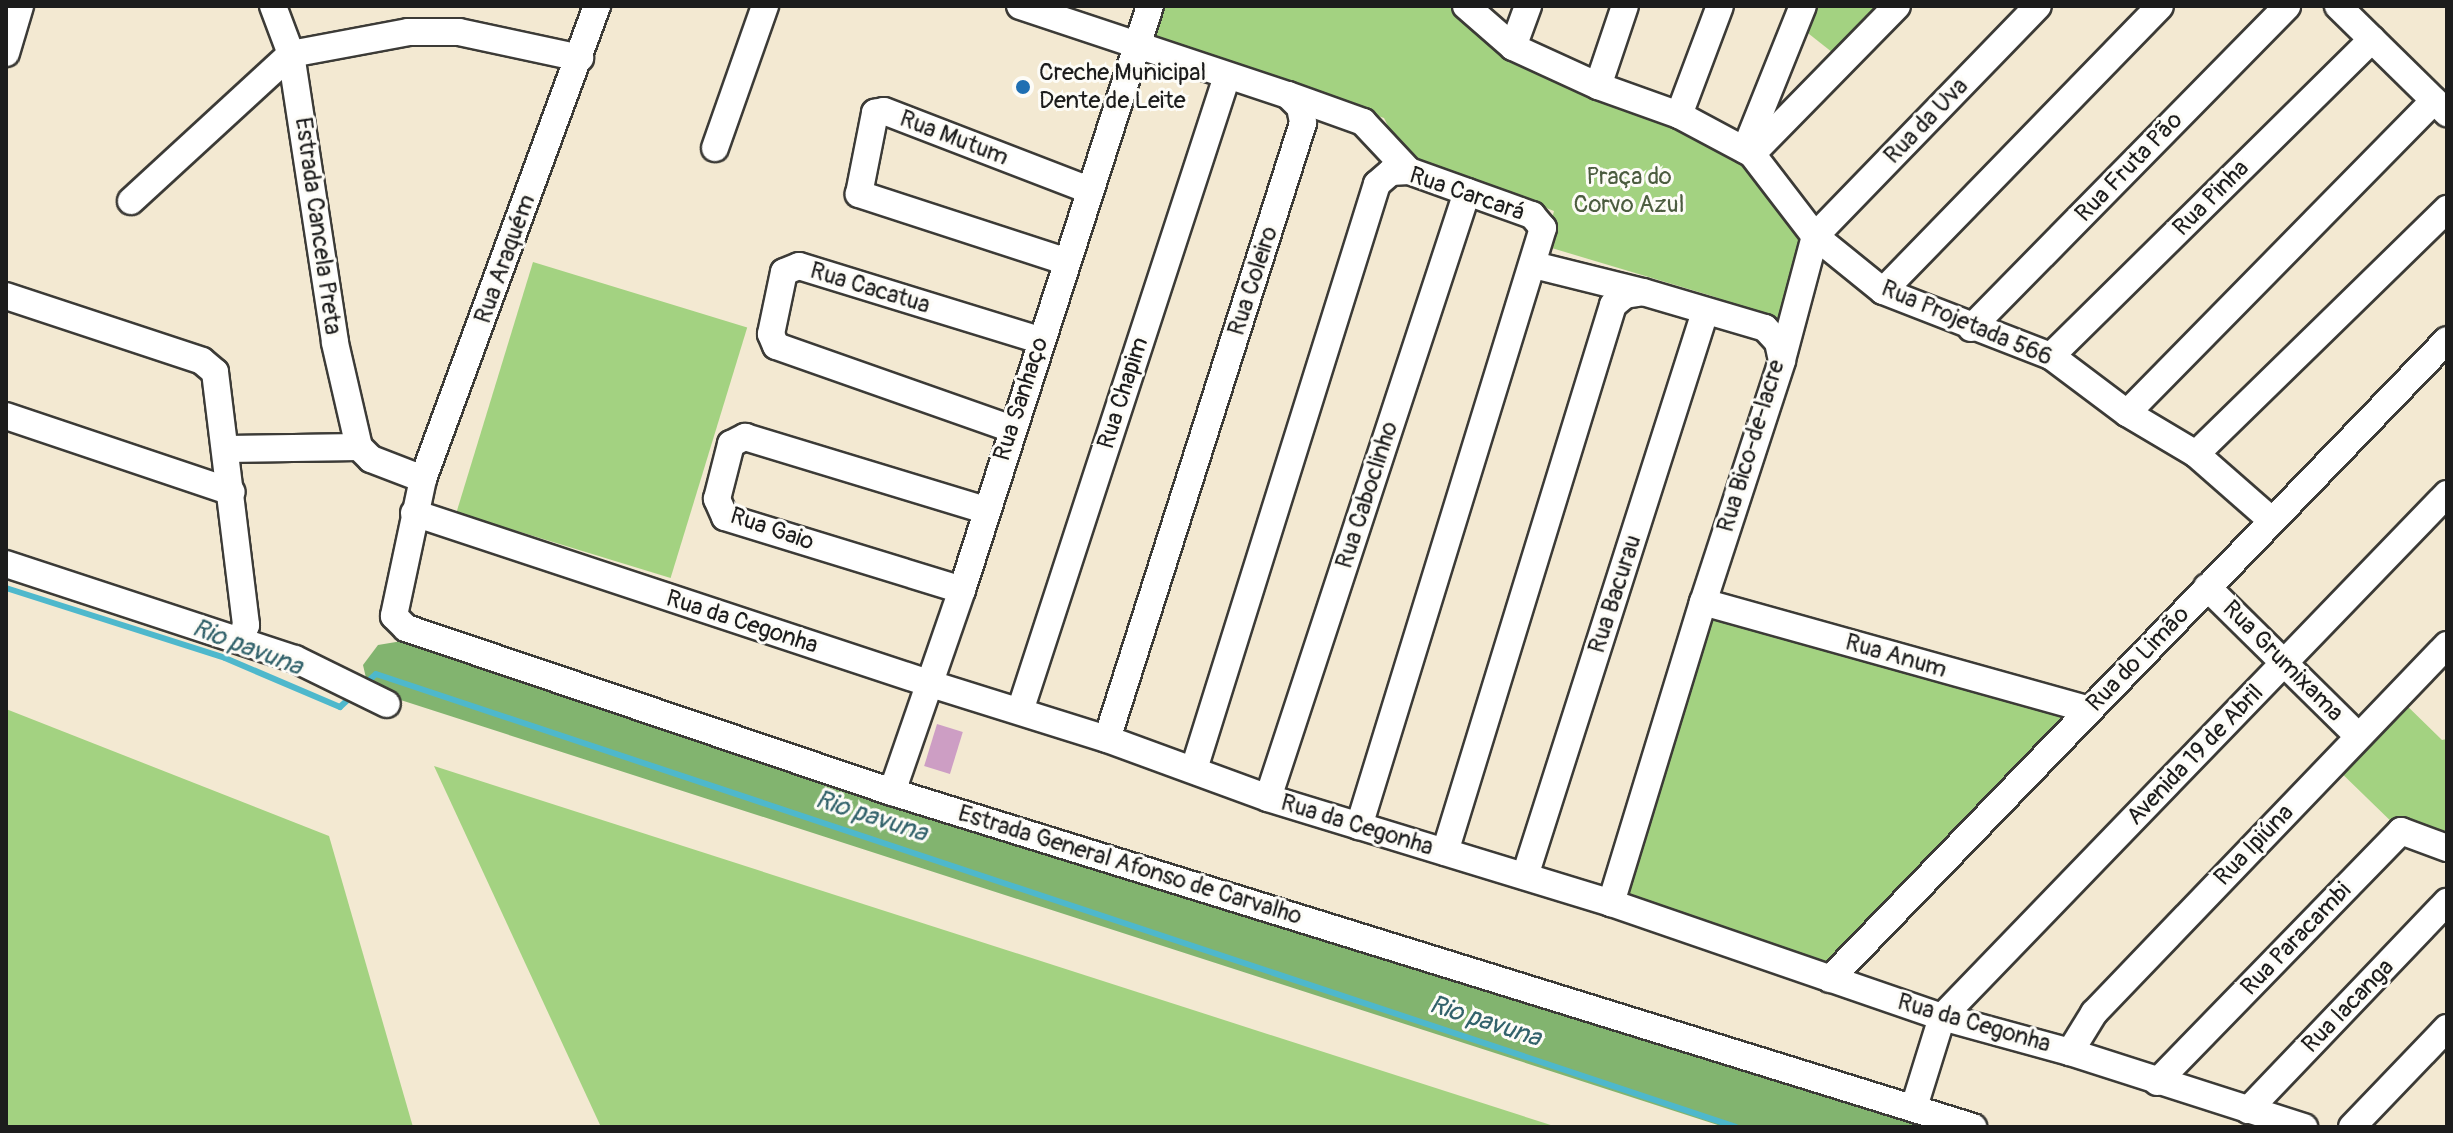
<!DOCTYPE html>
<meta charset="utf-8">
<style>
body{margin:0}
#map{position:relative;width:2453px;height:1133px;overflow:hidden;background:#f3e9d2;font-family:Pangolin,sans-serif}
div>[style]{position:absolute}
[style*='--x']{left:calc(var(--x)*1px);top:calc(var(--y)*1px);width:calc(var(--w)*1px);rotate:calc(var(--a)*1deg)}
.green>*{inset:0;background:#a3d281;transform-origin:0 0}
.forest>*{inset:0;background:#82b46f}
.stream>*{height:6px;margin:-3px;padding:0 3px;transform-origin:3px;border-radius:3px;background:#4eb8cc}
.building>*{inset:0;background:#cd9ec4;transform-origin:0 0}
.roads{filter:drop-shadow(2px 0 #3c3b37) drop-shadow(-2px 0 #3c3b37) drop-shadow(0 2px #3c3b37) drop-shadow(0 -2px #3c3b37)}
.minor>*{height:26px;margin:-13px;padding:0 13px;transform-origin:13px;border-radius:13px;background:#fff}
.dots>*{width:22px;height:22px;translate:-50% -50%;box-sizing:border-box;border:4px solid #fdfcf7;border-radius:50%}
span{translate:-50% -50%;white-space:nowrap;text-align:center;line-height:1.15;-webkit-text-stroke:6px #fdfcf7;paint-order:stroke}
.poi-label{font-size:24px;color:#1c1c1c}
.left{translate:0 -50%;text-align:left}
.street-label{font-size:24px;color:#1c1c1c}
.park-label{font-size:24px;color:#4b5c3f}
.water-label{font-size:26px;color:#32626b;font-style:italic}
.frame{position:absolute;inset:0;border:8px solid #1c1c1c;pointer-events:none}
</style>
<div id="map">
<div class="green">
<i style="clip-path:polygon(1163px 6px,1450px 6px,1509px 57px,1737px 155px,1804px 236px,1780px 321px,1712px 296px,1545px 246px,1554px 211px,1401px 152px,1384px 118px,1152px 41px)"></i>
<i style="clip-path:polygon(1813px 6px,1895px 6px,1842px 60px,1804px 30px)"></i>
<i style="left:533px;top:262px;width:224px;height:262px;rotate:17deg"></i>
<i style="clip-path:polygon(1706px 607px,2078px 714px,1830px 973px,1616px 898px)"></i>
<i style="clip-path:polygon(2397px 696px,2442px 740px,2447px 739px,2447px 847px,2401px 831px,2331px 763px)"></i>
<i style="clip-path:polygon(6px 709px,329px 836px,413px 1127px,6px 1127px)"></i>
<i style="clip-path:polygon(434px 766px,1557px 1127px,601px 1127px)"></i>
</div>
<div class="forest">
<i style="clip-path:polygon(402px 641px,890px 798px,1947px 1127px,1724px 1127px,382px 694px,366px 678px,363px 665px,378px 645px)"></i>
</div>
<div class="stream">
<i style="--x:6;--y:588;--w:230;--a:17.7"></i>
<i style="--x:225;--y:658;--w:125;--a:23.1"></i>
<i style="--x:340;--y:707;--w:18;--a:-43"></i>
<i style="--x:364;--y:685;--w:16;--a:-43"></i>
<i style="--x:376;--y:674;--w:1433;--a:18.42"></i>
</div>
<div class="building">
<i style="left:937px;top:724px;width:27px;height:44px;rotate:17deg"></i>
</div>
<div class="roads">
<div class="minor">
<i style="--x:273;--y:6;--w:51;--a:69.4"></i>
<i style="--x:291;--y:54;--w:292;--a:81.3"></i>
<i style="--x:335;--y:343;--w:107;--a:77"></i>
<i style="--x:597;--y:6;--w:504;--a:110.2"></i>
<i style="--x:423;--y:479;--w:140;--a:102"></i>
<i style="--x:394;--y:616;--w:17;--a:45"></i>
<i style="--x:406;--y:628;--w:513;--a:18.65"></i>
<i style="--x:892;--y:792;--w:1132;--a:17.22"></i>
<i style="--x:1020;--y:6;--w:282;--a:18.4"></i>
<i style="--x:1288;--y:95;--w:17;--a:45"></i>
<i style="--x:1300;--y:107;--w:16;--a:79"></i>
<i style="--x:1303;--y:123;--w:646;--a:107.65"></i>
<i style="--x:1466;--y:6;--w:62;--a:41.1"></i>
<i style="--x:1513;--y:47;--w:94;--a:24.6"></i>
<i style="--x:1598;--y:86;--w:86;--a:19.7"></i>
<i style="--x:1679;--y:115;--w:83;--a:28.1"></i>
<i style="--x:1752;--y:154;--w:103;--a:52.5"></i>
<i style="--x:1815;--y:236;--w:87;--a:39"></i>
<i style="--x:1883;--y:291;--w:180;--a:21.2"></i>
<i style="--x:2051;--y:356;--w:95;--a:36.9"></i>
<i style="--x:2127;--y:413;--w:80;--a:30.7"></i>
<i style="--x:2196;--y:454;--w:100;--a:41.3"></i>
<i style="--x:2338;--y:6;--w:153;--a:44.5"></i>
<i style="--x:1513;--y:47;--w:44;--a:-69.9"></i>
<i style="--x:6;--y:53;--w:49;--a:-73.4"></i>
<i style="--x:1598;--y:86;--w:84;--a:-71.4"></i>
<i style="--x:1288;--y:95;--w:80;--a:19.8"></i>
<i style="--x:1363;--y:122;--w:67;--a:46.8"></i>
<i style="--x:1679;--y:115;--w:116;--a:-69.4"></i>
<i style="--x:715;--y:148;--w:151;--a:-70.6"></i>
<i style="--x:1745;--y:150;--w:155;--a:-68.1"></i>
<i style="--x:1752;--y:154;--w:207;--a:-45.6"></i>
<i style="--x:131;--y:201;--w:217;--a:-42.6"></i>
<i style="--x:291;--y:54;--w:119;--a:-10.6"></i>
<i style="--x:408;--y:32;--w:51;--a:0"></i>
<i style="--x:459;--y:32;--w:124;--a:12.1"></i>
<i style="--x:1065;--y:261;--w:217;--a:-162"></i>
<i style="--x:859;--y:194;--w:83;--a:-78.8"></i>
<i style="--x:875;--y:113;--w:9;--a:-13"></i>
<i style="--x:884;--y:111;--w:220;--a:21.1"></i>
<i style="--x:1534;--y:265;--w:112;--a:13.9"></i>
<i style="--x:1883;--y:291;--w:397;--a:-45.8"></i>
<i style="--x:6;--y:296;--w:206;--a:18.3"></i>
<i style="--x:202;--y:361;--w:17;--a:40"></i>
<i style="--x:215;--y:372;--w:255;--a:83"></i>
<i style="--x:246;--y:625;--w:15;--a:110"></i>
<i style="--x:1971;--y:328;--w:451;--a:-45.5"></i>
<i style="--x:2051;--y:356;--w:451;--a:-44.6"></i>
<i style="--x:1782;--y:360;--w:128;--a:-75.1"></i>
<i style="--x:1815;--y:236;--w:320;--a:-45.9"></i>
<i style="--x:2127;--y:413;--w:438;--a:-45.5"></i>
<i style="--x:6;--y:416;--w:238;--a:18.6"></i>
<i style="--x:1012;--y:429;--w:250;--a:-160.6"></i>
<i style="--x:776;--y:346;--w:13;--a:-113"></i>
<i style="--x:771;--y:334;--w:63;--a:-78.2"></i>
<i style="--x:784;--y:272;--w:16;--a:-22"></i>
<i style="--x:799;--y:266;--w:252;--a:17.1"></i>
<i style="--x:227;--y:449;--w:132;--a:-0.9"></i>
<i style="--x:359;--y:447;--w:17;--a:45"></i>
<i style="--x:371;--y:459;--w:56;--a:21"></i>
<i style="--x:2196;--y:454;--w:351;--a:-44.3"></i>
<i style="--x:414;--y:513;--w:545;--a:18.3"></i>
<i style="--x:931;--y:684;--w:184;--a:17.4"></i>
<i style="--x:1107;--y:739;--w:171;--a:20.1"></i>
<i style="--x:1268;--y:798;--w:359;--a:17"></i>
<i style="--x:1611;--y:903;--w:350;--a:19"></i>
<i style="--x:1942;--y:1017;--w:133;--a:15.3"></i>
<i style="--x:2070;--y:1052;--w:246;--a:17.8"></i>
<i style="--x:6;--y:564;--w:304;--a:18.2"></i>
<i style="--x:295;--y:659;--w:102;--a:26.1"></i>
<i style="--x:2207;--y:587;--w:212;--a:44.6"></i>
<i style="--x:962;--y:590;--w:248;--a:-162.9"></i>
<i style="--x:725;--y:517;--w:20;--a:-114"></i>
<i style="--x:717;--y:499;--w:57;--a:-75.7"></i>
<i style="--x:731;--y:444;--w:16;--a:-27"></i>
<i style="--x:745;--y:437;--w:251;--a:16.9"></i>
<i style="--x:1703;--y:602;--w:401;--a:15.6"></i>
<i style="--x:1020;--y:711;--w:668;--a:-71.94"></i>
<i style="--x:1194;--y:769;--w:613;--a:-72.63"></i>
<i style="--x:1377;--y:184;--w:18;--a:-41"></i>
<i style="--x:1391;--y:172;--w:18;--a:-3"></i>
<i style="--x:1409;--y:171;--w:131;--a:19.7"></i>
<i style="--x:1532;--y:215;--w:17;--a:50"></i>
<i style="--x:1543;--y:228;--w:626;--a:107.1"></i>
<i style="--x:892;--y:792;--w:214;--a:-70.9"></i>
<i style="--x:962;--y:590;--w:614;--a:-72.16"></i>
<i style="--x:1268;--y:798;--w:638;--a:-71.82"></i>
<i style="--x:1445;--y:852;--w:572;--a:-72.93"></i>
<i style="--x:1613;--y:305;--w:16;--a:-40"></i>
<i style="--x:1625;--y:295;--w:18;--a:-9"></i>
<i style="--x:1643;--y:292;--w:127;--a:16.4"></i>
<i style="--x:1765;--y:328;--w:19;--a:47"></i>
<i style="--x:1778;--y:342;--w:19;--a:78"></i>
<i style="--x:1782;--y:361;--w:254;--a:108.1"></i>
<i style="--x:1703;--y:602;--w:315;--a:107"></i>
<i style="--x:1525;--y:876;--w:592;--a:-72.3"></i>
<i style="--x:1830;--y:979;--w:888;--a:-46"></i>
<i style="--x:2070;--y:1052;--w:46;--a:-58.4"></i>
<i style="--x:2094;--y:1013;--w:510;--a:-46.19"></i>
<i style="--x:2157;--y:1082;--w:350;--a:-45.8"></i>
<i style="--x:2401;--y:831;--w:49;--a:20.3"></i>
<i style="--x:1914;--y:1107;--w:94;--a:-72.7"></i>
<i style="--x:1942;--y:1017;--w:727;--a:-46"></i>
<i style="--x:2248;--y:1110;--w:288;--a:-46.3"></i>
<i style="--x:2352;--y:1127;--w:137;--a:-46.2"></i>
</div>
</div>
<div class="dots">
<i style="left:1023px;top:87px;background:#1f6fb2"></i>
</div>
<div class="poi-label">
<span class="left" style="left:1039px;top:87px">Creche Municipal<br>Dente de Leite</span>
</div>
<div class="street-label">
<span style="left:1926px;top:121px;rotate:-46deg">Rua da Uva</span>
<span style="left:954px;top:138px;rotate:21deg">Rua Mutum</span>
<span style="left:2129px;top:167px;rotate:-46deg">Rua Fruta Pão</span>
<span style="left:1467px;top:194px;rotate:19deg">Rua Carcará</span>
<span style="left:2211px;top:198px;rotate:-45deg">Rua Pinha</span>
<span style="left:318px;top:226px;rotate:82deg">Estrada Cancela Preta</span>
<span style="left:505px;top:259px;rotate:-70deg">Rua Araquém</span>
<span style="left:1253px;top:281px;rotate:-72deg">Rua Coleiro</span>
<span style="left:870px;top:288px;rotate:17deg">Rua Cacatua</span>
<span style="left:1967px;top:323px;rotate:23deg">Rua Projetada 566</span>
<span style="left:1123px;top:393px;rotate:-72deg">Rua Chapim</span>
<span style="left:1021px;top:399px;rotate:-72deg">Rua Sanhaço</span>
<span style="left:1751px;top:446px;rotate:-73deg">Rua Bico-de-lacre</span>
<span style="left:1367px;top:495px;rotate:-72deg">Rua Caboclinho</span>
<span style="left:772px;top:529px;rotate:19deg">Rua Gaio</span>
<span style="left:1615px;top:594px;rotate:-72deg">Rua Bacurau</span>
<span style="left:742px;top:622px;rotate:18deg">Rua da Cegonha</span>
<span style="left:1896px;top:656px;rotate:16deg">Rua Anum</span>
<span style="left:2138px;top:659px;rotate:-46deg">Rua do Limão</span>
<span style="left:2283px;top:661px;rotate:45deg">Rua Grumixama</span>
<span style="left:2195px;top:755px;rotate:-46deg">Avenida 19 de Abril</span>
<span style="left:1357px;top:825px;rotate:17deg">Rua da Cegonha</span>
<span style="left:2254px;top:845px;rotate:-46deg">Rua Ipiúna</span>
<span style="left:1130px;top:865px;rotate:17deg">Estrada General Afonso de Carvalho</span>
<span style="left:2296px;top:939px;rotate:-46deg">Rua Paracambi</span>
<span style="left:2348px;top:1006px;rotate:-46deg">Rua Iacanga</span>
<span style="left:1974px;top:1023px;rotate:16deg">Rua da Cegonha</span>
</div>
<div class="park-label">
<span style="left:1629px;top:191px">Praça do<br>Corvo Azul</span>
</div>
<div class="water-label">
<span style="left:247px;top:648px;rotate:21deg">Rio pavuna</span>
<span style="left:871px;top:817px;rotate:18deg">Rio pavuna</span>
<span style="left:1485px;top:1022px;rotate:18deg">Rio pavuna</span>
</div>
<div class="frame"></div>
</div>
